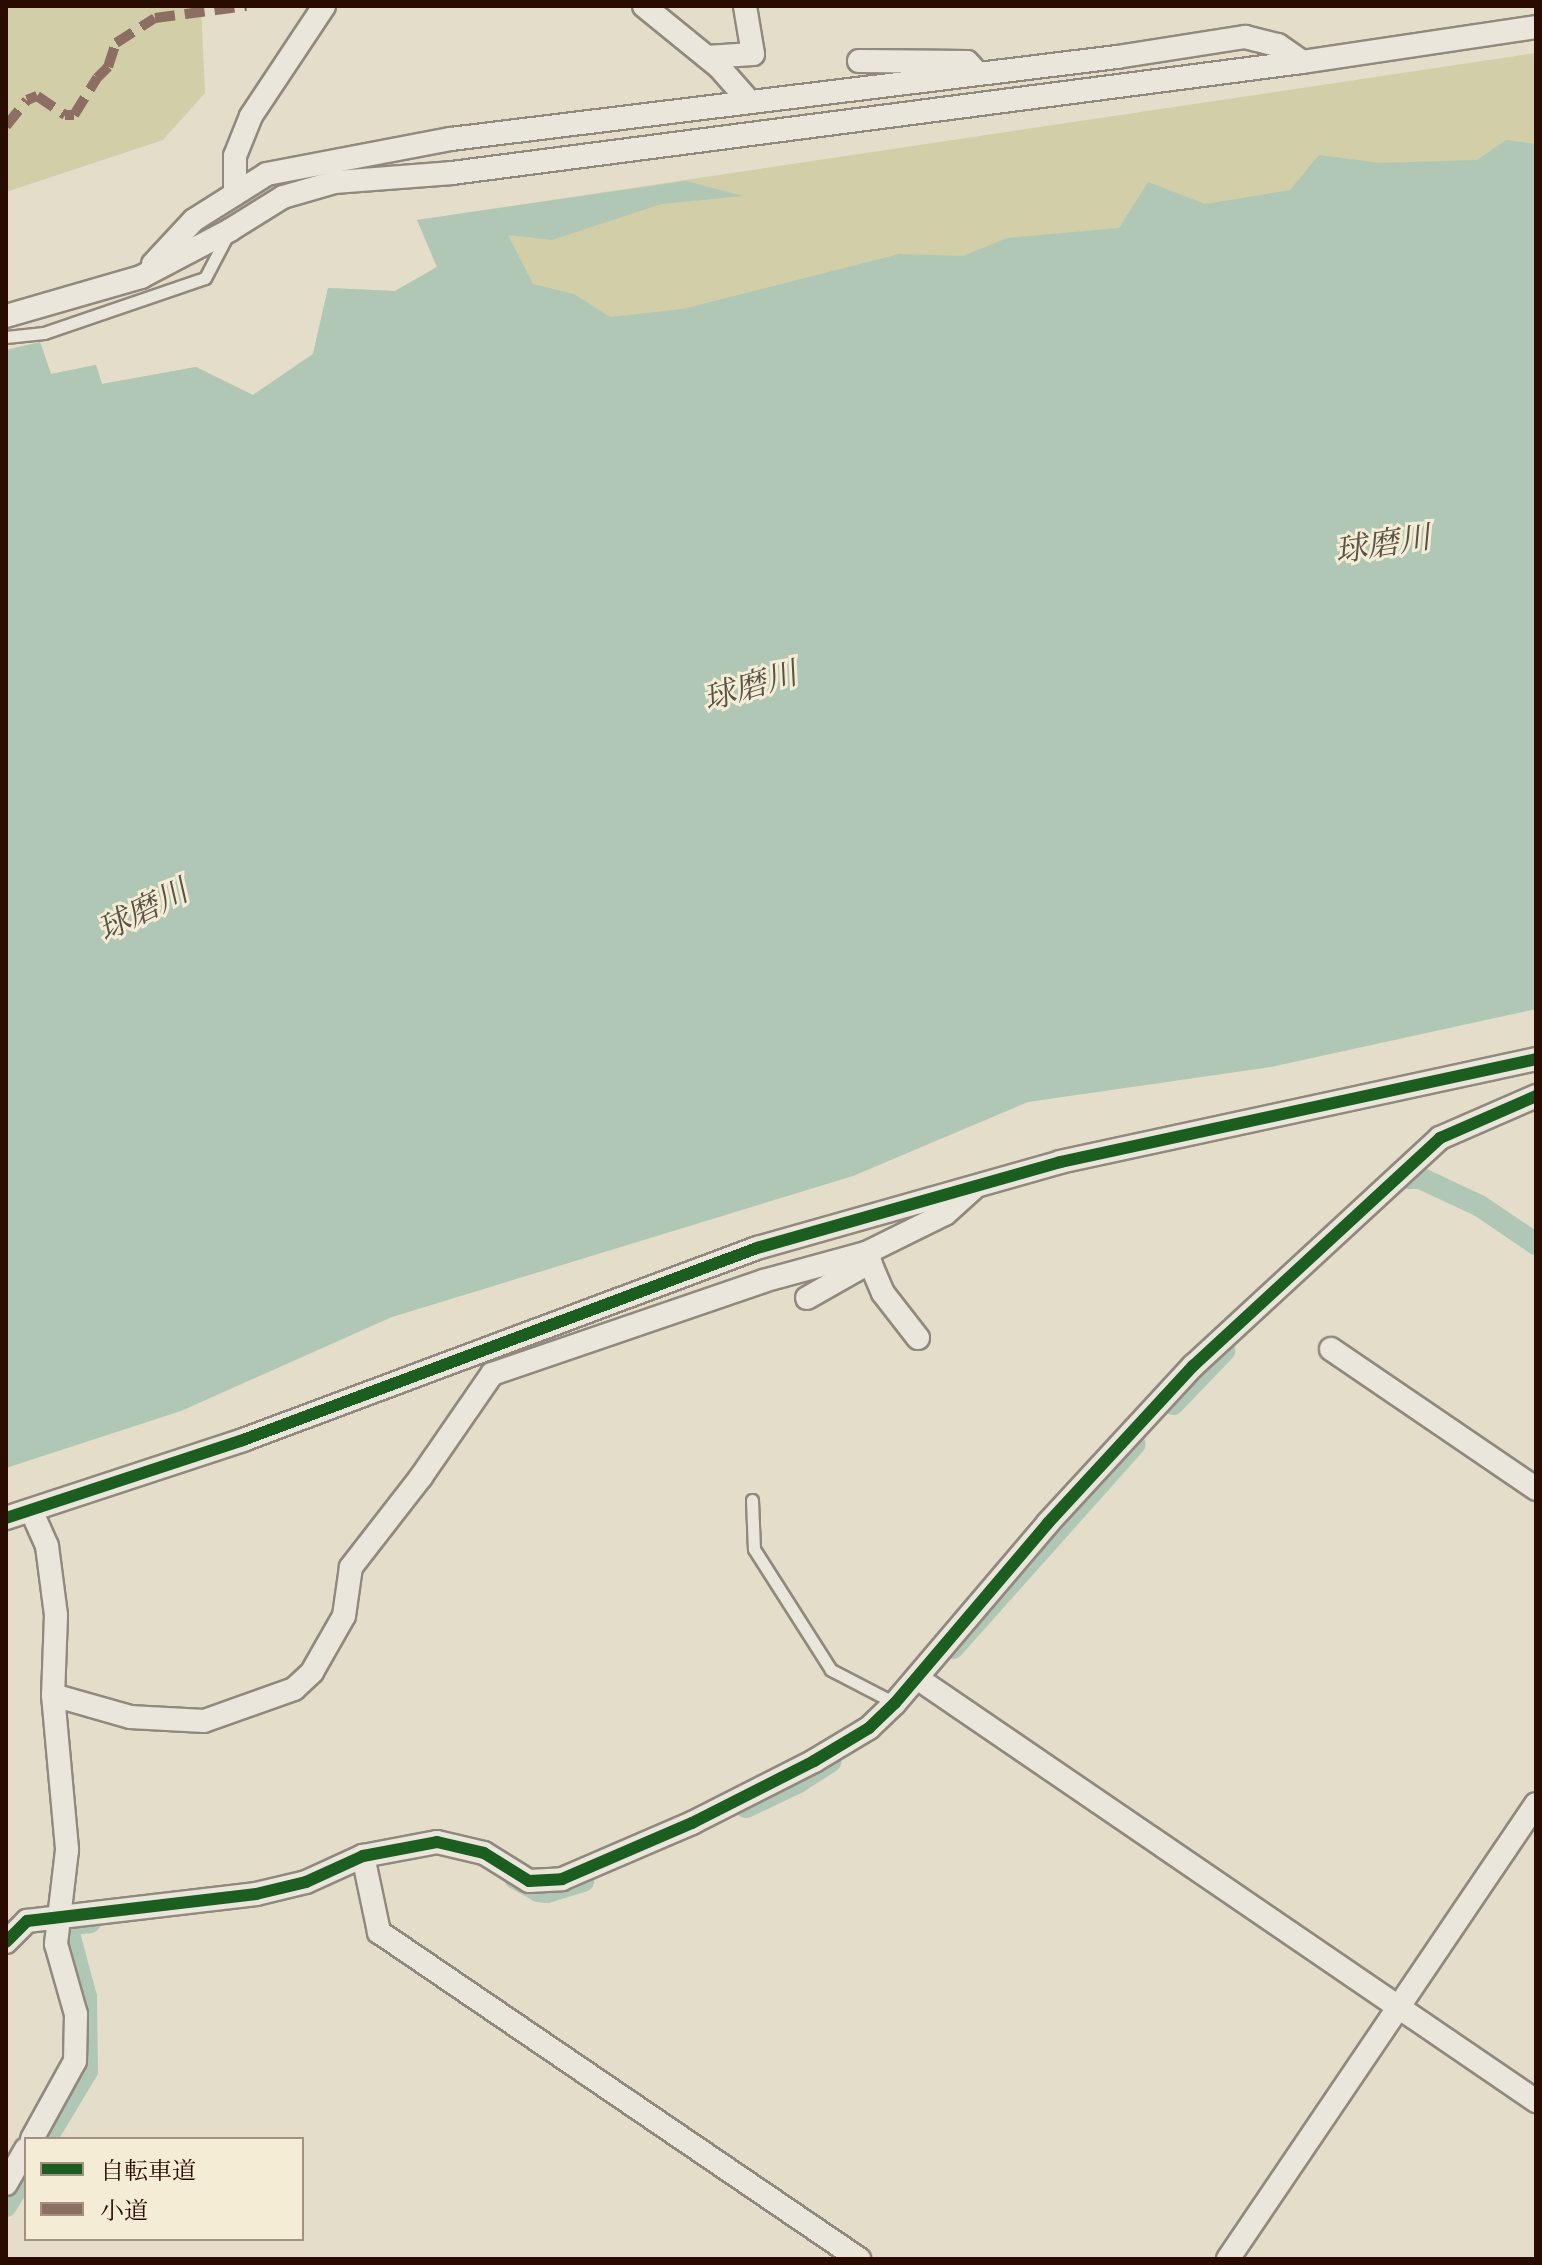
<!DOCTYPE html>
<meta charset="utf-8">
<style>
body{margin:0}
#map{position:relative;width:1542px;height:2265px;overflow:hidden;background:#e4ddca;font-family:"IM FELL English","Noto Serif JP",serif}
div>[style]{position:absolute}
[style*='--x']{left:calc(var(--x)*1px);top:calc(var(--y)*1px);width:calc(var(--w)*1px);rotate:calc(var(--a)*1deg)}
.green>*{inset:0;background:#d1cea8}
.water>*{inset:0;background:#b0c7b6}
.canal>*{height:22px;margin:-11px;padding:0 11px;transform-origin:11px;border-radius:11px;background:#b0c7b6}
.roads{filter:drop-shadow(2px 0 #91897d) drop-shadow(-2px 0 #91897d) drop-shadow(0 2px #91897d) drop-shadow(0 -2px #91897d)}
.service>*{height:11px;margin:-5.5px;padding:0 5.5px;transform-origin:5.5px;border-radius:5.5px;background:#eae6dc}
.minor>*{height:22px;margin:-11px;padding:0 11px;transform-origin:11px;border-radius:11px;background:#eae6dc}
.quiet>*{height:10px;margin-top:-5px;transform-origin:0;background:repeating-linear-gradient(90deg,#8d6e63 0 20px,transparent 0 30px)}
.cycleway>*{height:12px;margin:-6px;padding:0 6px;transform-origin:6px;border-radius:6px;background:#1b5e20}
span{translate:-50% -50%;white-space:nowrap;text-align:center;line-height:1.15;-webkit-text-stroke:6px #f5ecd5;paint-order:stroke}
.water-label{font-size:32px;color:#575346;font-style:italic}
.frame{position:absolute;inset:0;border:8px solid #2a0b00;pointer-events:none}
.legend{position:absolute;left:24px;top:2137px;width:280px;height:104px;box-sizing:border-box;background:#f5ecd5;border:2px solid #a49280;margin:0;padding:10px 14px;list-style:none;font-size:24px;color:#2a0b00}
.legend li{display:flex;align-items:center;gap:16px;height:40px}
.legend b{width:40px;border:2px solid #a49280}
</style>
<div id="map">
<div class="green">
<i style="clip-path:polygon(6px 6px,201px 6px,205px 93px,163px 140px,6px 192px)"></i>
<i style="clip-path:polygon(1536px 53px,1536px 248px,188px 524px,6px 350px,40px 342px,51px 374px,96px 365px,102px 384px,196px 367px,253px 395px,313px 354px,328px 288px,395px 291px,437px 267px,417px 220px)"></i>
</div>
<div class="water">
<i style="clip-path:polygon(1506px 140px,1536px 144px,1536px 1009px,1271px 1067px,1028px 1102px,853px 1176px,392px 1317px,181px 1411px,6px 1468px,6px 350px,40px 342px,51px 374px,96px 365px,102px 384px,196px 367px,253px 395px,313px 354px,328px 288px,395px 291px,437px 267px,417px 220px,686px 181px,743px 196px,661px 204px,552px 240px,508px 235px,533px 284px,574px 294px,610px 317px,683px 309px,899px 254px,963px 256px,1007px 238px,1119px 228px,1148px 182px,1205px 204px,1290px 190px,1319px 155px,1380px 163px,1477px 160px)"></i>
</div>
<div class="canal">
<i style="--x:1387;--y:1189;--w:16;--a:-45"></i>
<i style="--x:1398;--y:1178;--w:22;--a:0"></i>
<i style="--x:1420;--y:1178;--w:66;--a:25"></i>
<i style="--x:1480;--y:1206;--w:68;--a:34.2"></i>
<i style="--x:1173;--y:1404;--w:74;--a:-46.1"></i>
<i style="--x:953;--y:1648;--w:273;--a:-48.3"></i>
<i style="--x:746;--y:1807;--w:56;--a:-25.2"></i>
<i style="--x:797;--y:1783;--w:40;--a:-32.9"></i>
<i style="--x:515;--y:1878;--w:26;--a:29"></i>
<i style="--x:538;--y:1891;--w:9;--a:6"></i>
<i style="--x:547;--y:1892;--w:38;--a:-17"></i>
<i style="--x:46;--y:2139;--w:79;--a:-58.9"></i>
<i style="--x:87;--y:2071;--w:74;--a:-90.8"></i>
<i style="--x:86;--y:1997;--w:69;--a:-105"></i>
<i style="--x:68;--y:1930;--w:6;--a:-81"></i>
<i style="--x:69;--y:1924;--w:21;--a:-5"></i>
<i style="--x:6;--y:2206;--w:39;--a:-59"></i>
</div>
<div class="roads">
<div class="service">
<i style="--x:6;--y:337;--w:38;--a:-6"></i>
<i style="--x:44;--y:333;--w:170;--a:-18.9"></i>
<i style="--x:205;--y:278;--w:47;--a:-62.4"></i>
<i style="--x:752;--y:1500;--w:49;--a:87.7"></i>
<i style="--x:754;--y:1549;--w:143;--a:57.5"></i>
<i style="--x:831;--y:1670;--w:72;--a:27.3"></i>
</div>
<div class="minor">
<i style="--x:644;--y:6;--w:97;--a:39.1"></i>
<i style="--x:719;--y:67;--w:45;--a:48.6"></i>
<i style="--x:707;--y:57;--w:46;--a:-3.7"></i>
<i style="--x:753;--y:54;--w:49;--a:-99.5"></i>
<i style="--x:859;--y:61;--w:108;--a:0.5"></i>
<i style="--x:967;--y:62;--w:7;--a:45"></i>
<i style="--x:235;--y:194;--w:38;--a:-90"></i>
<i style="--x:235;--y:156;--w:43;--a:-68.2"></i>
<i style="--x:251;--y:116;--w:132;--a:-56.4"></i>
<i style="--x:153;--y:264;--w:60;--a:-47"></i>
<i style="--x:194;--y:220;--w:86;--a:-32.2"></i>
<i style="--x:267;--y:174;--w:187;--a:-10.8"></i>
<i style="--x:451;--y:139;--w:671;--a:-7.02"></i>
<i style="--x:1117;--y:57;--w:130;--a:-8.9"></i>
<i style="--x:1245;--y:37;--w:34;--a:14"></i>
<i style="--x:1278;--y:45;--w:29;--a:35"></i>
<i style="--x:6;--y:316;--w:141;--a:-16.1"></i>
<i style="--x:141;--y:277;--w:101;--a:-27.8"></i>
<i style="--x:230;--y:230;--w:62;--a:-31.9"></i>
<i style="--x:283;--y:197;--w:54;--a:-16.1"></i>
<i style="--x:335;--y:182;--w:117;--a:-4.4"></i>
<i style="--x:452;--y:173;--w:857;--a:-7.44"></i>
<i style="--x:1302;--y:62;--w:237;--a:-8.5"></i>
<i style="--x:866;--y:1253;--w:43;--a:67"></i>
<i style="--x:883;--y:1293;--w:57;--a:52.1"></i>
<i style="--x:807;--y:1298;--w:73;--a:-29.7"></i>
<i style="--x:1331;--y:1349;--w:248;--a:34.3"></i>
<i style="--x:31;--y:1510;--w:39;--a:66"></i>
<i style="--x:47;--y:1546;--w:70;--a:82.6"></i>
<i style="--x:56;--y:1615;--w:80;--a:92.1"></i>
<i style="--x:53;--y:1695;--w:156;--a:84.8"></i>
<i style="--x:67;--y:1850;--w:95;--a:96.7"></i>
<i style="--x:56;--y:1944;--w:73;--a:74.1"></i>
<i style="--x:76;--y:2014;--w:47;--a:91.2"></i>
<i style="--x:75;--y:2061;--w:89;--a:118.9"></i>
<i style="--x:6;--y:1518;--w:250;--a:-18.2"></i>
<i style="--x:243;--y:1440;--w:549;--a:-20.48"></i>
<i style="--x:757;--y:1248;--w:315;--a:-15.8"></i>
<i style="--x:1060;--y:1162;--w:487;--a:-12.2"></i>
<i style="--x:917;--y:1678;--w:750;--a:34.35"></i>
<i style="--x:53;--y:1695;--w:80;--a:15.9"></i>
<i style="--x:130;--y:1717;--w:74;--a:3.1"></i>
<i style="--x:204;--y:1721;--w:96;--a:-19.6"></i>
<i style="--x:294;--y:1689;--w:25;--a:-43"></i>
<i style="--x:312;--y:1672;--w:64;--a:-60.3"></i>
<i style="--x:344;--y:1616;--w:49;--a:-81.9"></i>
<i style="--x:351;--y:1567;--w:114;--a:-52.1"></i>
<i style="--x:421;--y:1477;--w:125;--a:-55.4"></i>
<i style="--x:492;--y:1374;--w:287;--a:-18.9"></i>
<i style="--x:763;--y:1281;--w:107;--a:-15.2"></i>
<i style="--x:866;--y:1253;--w:88;--a:-26.3"></i>
<i style="--x:945;--y:1214;--w:38;--a:-42"></i>
<i style="--x:363;--y:1856;--w:78;--a:78.1"></i>
<i style="--x:379;--y:1932;--w:581;--a:34.26"></i>
<i style="--x:6;--y:1942;--w:30;--a:-45"></i>
<i style="--x:27;--y:1921;--w:231;--a:-6.7"></i>
<i style="--x:256;--y:1894;--w:51;--a:-13.5"></i>
<i style="--x:306;--y:1882;--w:63;--a:-24.5"></i>
<i style="--x:363;--y:1856;--w:75;--a:-10.7"></i>
<i style="--x:437;--y:1842;--w:48;--a:13.2"></i>
<i style="--x:484;--y:1853;--w:53;--a:31.9"></i>
<i style="--x:529;--y:1881;--w:33;--a:-3"></i>
<i style="--x:562;--y:1879;--w:142;--a:-23.3"></i>
<i style="--x:692;--y:1823;--w:137;--a:-26.9"></i>
<i style="--x:814;--y:1761;--w:64;--a:-31"></i>
<i style="--x:869;--y:1728;--w:36;--a:-44"></i>
<i style="--x:895;--y:1703;--w:236;--a:-49.6"></i>
<i style="--x:1048;--y:1523;--w:214;--a:-47.3"></i>
<i style="--x:1193;--y:1366;--w:336;--a:-42.7"></i>
<i style="--x:1440;--y:1138;--w:105;--a:-23.6"></i>
<i style="--x:6;--y:2184;--w:40;--a:-60.3"></i>
<i style="--x:1228;--y:2259;--w:549;--a:-55.91"></i>
</div>
</div>
<div class="quiet">
<i style="--x:6;--y:126;--w:33;--a:-51"></i>
<i style="--x:27;--y:100;--w:11;--a:-22"></i>
<i style="--x:37;--y:96;--w:34;--a:34"></i>
<i style="--x:65;--y:115;--w:9;--a:0"></i>
<i style="--x:74;--y:115;--w:44;--a:-58.1"></i>
<i style="--x:97;--y:78;--w:16;--a:-45"></i>
<i style="--x:108;--y:67;--w:25;--a:-72"></i>
<i style="--x:116;--y:43;--w:46;--a:-32.7"></i>
<i style="--x:155;--y:18;--w:92;--a:-7.5"></i>
</div>
<div class="cycleway">
<i style="--x:6;--y:1518;--w:250;--a:-18.2"></i>
<i style="--x:243;--y:1440;--w:549;--a:-20.48"></i>
<i style="--x:757;--y:1248;--w:315;--a:-15.8"></i>
<i style="--x:1060;--y:1162;--w:487;--a:-12.2"></i>
<i style="--x:6;--y:1942;--w:30;--a:-45"></i>
<i style="--x:27;--y:1921;--w:231;--a:-6.7"></i>
<i style="--x:256;--y:1894;--w:51;--a:-13.5"></i>
<i style="--x:306;--y:1882;--w:63;--a:-24.5"></i>
<i style="--x:363;--y:1856;--w:75;--a:-10.7"></i>
<i style="--x:437;--y:1842;--w:48;--a:13.2"></i>
<i style="--x:484;--y:1853;--w:53;--a:31.9"></i>
<i style="--x:529;--y:1881;--w:33;--a:-3"></i>
<i style="--x:562;--y:1879;--w:142;--a:-23.3"></i>
<i style="--x:692;--y:1823;--w:137;--a:-26.9"></i>
<i style="--x:814;--y:1761;--w:64;--a:-31"></i>
<i style="--x:869;--y:1728;--w:36;--a:-44"></i>
<i style="--x:895;--y:1703;--w:236;--a:-49.6"></i>
<i style="--x:1048;--y:1523;--w:214;--a:-47.3"></i>
<i style="--x:1193;--y:1366;--w:336;--a:-42.7"></i>
<i style="--x:1440;--y:1138;--w:105;--a:-23.6"></i>
</div>
<div class="water-label">
<span style="left:1383px;top:547px;rotate:-9deg">球磨川</span>
<span style="left:751px;top:689px;rotate:-17deg">球磨川</span>
<span style="left:144px;top:913px;rotate:-27deg">球磨川</span>
</div>
<div class="frame"></div>
<ul class="legend">
<li><b style="height:10px;background:#1b5e20"></b>自転車道</li>
<li><b style="height:10px;background:#8d6e63"></b>小道</li>
</ul>
</div>
